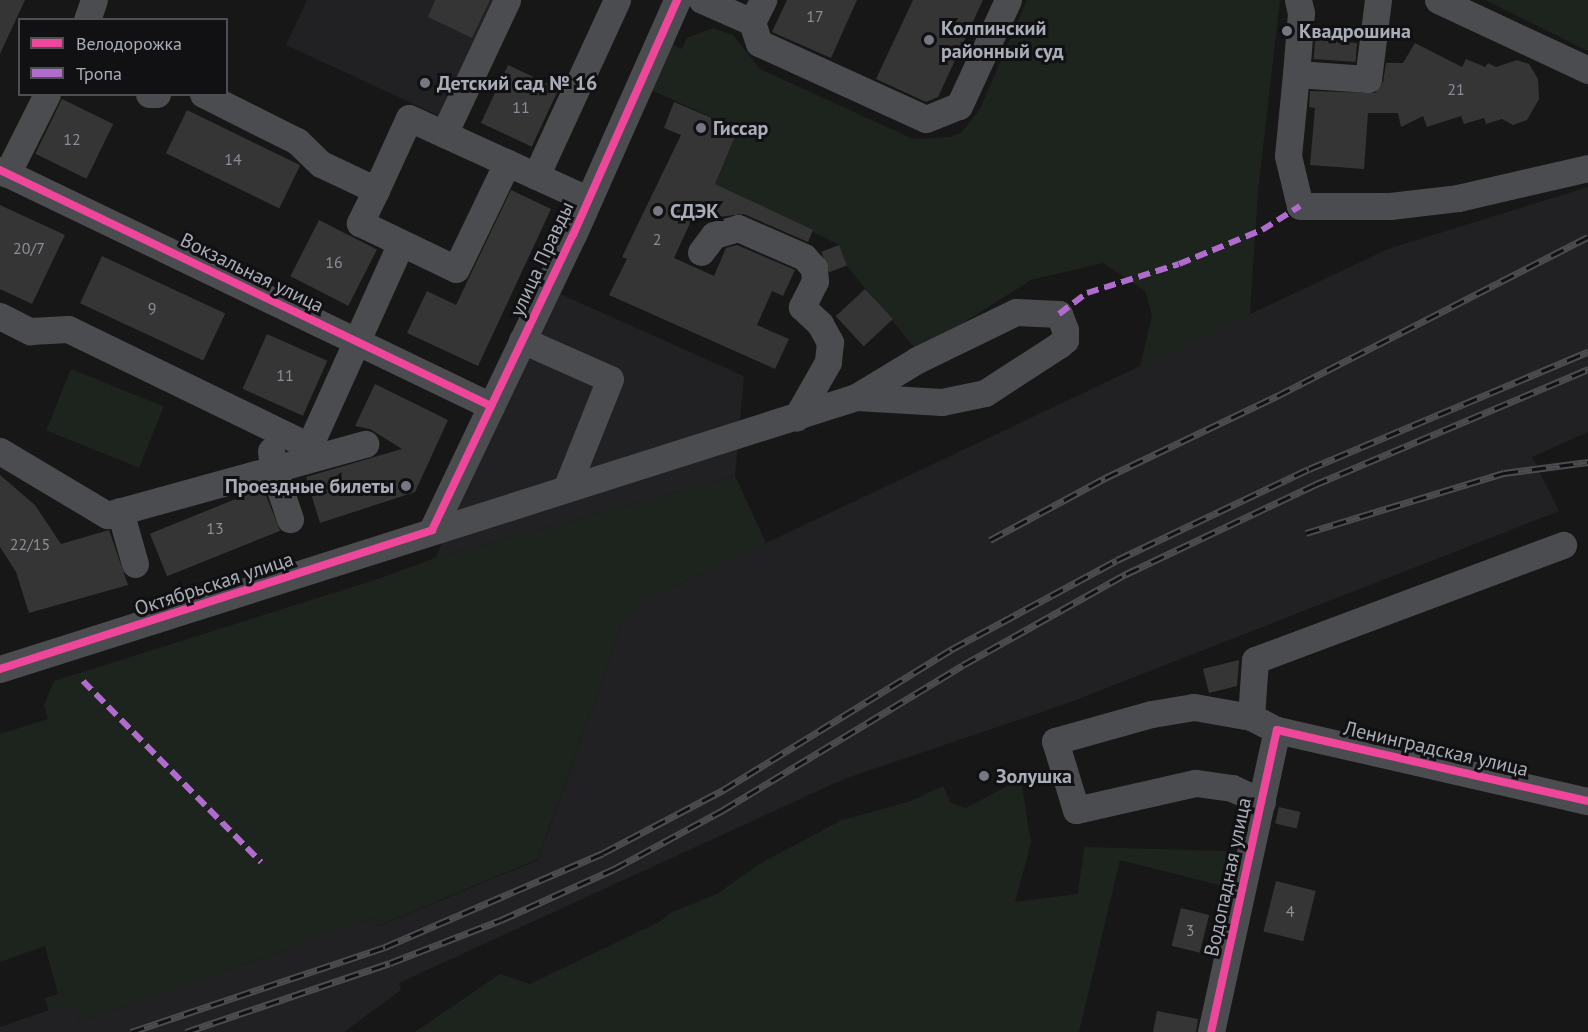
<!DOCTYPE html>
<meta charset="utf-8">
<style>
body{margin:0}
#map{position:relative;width:1588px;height:1032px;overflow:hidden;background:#171717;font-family:"PT Sans",sans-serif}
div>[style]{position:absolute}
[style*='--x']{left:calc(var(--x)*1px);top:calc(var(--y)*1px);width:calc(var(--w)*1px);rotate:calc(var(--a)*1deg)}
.built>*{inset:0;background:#212123}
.green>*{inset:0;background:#1d241e;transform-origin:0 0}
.building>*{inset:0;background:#353536;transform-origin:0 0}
.minor>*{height:27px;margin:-13.5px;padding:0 13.5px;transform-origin:13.5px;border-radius:13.5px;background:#4b4c50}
.rail>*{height:7px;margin-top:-3.5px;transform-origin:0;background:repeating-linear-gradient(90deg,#111113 0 14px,#4b4c4f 0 28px);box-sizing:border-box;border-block:2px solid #4b4c4f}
.quiet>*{height:6px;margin-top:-3px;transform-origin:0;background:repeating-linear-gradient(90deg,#b06ccc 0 12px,transparent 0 18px)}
.cycleway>*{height:8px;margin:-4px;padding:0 4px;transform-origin:4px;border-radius:4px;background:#ed469a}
.dots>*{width:16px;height:16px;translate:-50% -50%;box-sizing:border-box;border:3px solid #111113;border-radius:50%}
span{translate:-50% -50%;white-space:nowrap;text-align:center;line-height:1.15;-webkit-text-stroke:6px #111113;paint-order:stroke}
.number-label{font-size:16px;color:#8b8f98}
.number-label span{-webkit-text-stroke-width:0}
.poi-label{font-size:20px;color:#a8adb8;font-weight:700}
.left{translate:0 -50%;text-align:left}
.right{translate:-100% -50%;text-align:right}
.street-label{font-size:20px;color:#a8adb8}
.legend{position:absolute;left:18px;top:18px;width:210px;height:78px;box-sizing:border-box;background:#111113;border:2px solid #4d4f55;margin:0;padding:8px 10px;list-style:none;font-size:18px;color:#a8adb8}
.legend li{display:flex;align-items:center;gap:12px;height:30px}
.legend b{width:30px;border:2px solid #4d4f55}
</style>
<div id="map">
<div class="built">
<i style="clip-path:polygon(307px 0,521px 0,461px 126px,286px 45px)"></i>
<i style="clip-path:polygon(1588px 187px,1588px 432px,1532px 457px,1559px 511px,1068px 703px,844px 779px,399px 983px,401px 990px,344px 1032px,0 1032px,0 1027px,73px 1002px,80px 1022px,375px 918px,379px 926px,538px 860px,622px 624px,635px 605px,1388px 249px)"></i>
<i style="clip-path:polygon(558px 293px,744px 376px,735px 476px,435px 558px)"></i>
</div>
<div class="green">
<i style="clip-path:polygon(1027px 0,1280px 0,1258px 191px,1250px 314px,1140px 367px,1152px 315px,1145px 291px,1103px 263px,1031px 280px,931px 343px,914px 347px,847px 266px,839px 245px,695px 174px,738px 129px,651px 90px,672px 44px,682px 49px,687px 38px,713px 28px,733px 35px,760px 69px,913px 139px,950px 137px,962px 132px,980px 109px)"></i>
<i style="clip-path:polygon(1485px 0,1588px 0,1588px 51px)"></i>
<i style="left:71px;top:369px;width:100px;height:66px;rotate:22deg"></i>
<i style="clip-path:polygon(735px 476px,766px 543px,635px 605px,622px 624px,538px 859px,378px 926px,375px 918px,80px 1022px,73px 1003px,49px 1011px,45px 998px,58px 994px,45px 946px,0 962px,0 734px,48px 719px,44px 705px,54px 681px,378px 579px,435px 558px)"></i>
<i style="clip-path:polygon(1021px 779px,1031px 843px,1015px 902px,1078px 894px,1084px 847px,1226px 851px,1223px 886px,1120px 860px,1079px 1032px,415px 1032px,500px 974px,530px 984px,661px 921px,670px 913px,717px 894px,761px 863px,842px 820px,908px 802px,943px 786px,951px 803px,966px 808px)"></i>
</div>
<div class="building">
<i style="clip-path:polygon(0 0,25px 0,0 54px)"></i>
<i style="clip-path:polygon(435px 0,490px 0,472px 38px,428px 17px)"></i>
<i style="clip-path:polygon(787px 0,857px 0,831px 58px,772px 32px)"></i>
<i style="clip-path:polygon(913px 0,983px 0,938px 97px,926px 102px,876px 79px)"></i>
<i style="left:1315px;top:40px;width:42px;height:19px;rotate:4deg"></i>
<i style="clip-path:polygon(1415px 43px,1462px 67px,1466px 59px,1485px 67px,1488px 63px,1496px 67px,1517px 60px,1529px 64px,1538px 79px,1539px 99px,1527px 120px,1513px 125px,1502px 119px,1486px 124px,1484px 118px,1464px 124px,1461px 116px,1427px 127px,1423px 116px,1401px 127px,1398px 113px,1368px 113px,1364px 169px,1310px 165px,1315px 108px,1309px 107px,1310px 91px,1375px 93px,1383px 82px,1386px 63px,1403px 63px)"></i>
<i style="left:508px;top:65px;width:56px;height:64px;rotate:25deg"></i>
<i style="left:62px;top:99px;width:57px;height:61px;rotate:26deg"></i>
<i style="clip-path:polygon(674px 102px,738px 129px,715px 184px,813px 230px,808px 242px,744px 214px,718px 217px,697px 208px,674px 258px,714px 276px,726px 248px,737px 245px,795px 270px,783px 296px,772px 291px,757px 325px,789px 339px,775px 369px,609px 295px,627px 259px,622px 257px,681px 135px,664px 128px)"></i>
<i style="left:187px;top:110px;width:126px;height:48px;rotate:26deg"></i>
<i style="clip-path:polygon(511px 190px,551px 209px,478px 366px,407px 333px,427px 291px,456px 305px)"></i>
<i style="clip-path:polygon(0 205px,65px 235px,32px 304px,0 289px)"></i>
<i style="left:319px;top:220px;width:65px;height:63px;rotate:27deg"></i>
<i style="left:839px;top:245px;width:22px;height:19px;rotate:69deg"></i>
<i style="left:102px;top:256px;width:136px;height:52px;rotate:25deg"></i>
<i style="left:865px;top:289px;width:41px;height:40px;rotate:47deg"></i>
<i style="left:267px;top:334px;width:66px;height:60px;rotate:24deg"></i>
<i style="clip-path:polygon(375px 384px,448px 420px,415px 492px,320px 523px,306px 477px,402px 449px,370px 429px,355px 426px)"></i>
<i style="clip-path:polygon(0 475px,35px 505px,61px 544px,109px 530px,128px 585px,29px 613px,16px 572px,0 547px)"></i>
<i style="left:263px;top:488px;width:46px;height:122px;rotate:68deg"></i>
<i style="clip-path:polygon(1239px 660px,1237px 686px,1209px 693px,1203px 669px)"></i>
<i style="left:1279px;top:807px;width:22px;height:17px;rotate:13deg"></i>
<i style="left:1276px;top:881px;width:41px;height:52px;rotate:14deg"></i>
<i style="left:1181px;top:908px;width:29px;height:39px;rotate:14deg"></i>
<i style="clip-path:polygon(1157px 1011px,1198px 1019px,1196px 1032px,1153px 1032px)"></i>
</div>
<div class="minor">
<i style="--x:702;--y:0;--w:55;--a:23.7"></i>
<i style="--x:752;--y:22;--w:22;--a:72"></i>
<i style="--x:759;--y:43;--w:183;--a:24.5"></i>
<i style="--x:926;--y:119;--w:35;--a:-22"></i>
<i style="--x:959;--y:106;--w:117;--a:-65.2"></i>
<i style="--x:1298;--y:0;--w:13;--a:77"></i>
<i style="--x:1301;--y:13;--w:61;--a:94.7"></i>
<i style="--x:1296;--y:74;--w:72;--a:4"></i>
<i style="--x:1368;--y:79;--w:80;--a:-82.8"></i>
<i style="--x:1438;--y:0;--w:166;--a:25"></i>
<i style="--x:87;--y:20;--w:21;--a:-71"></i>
<i style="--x:752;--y:22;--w:25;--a:-63"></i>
<i style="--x:1296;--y:74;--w:82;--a:95.6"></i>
<i style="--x:1288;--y:156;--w:51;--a:76.5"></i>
<i style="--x:1300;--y:206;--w:90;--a:0"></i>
<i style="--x:1390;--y:206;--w:68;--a:-6.7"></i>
<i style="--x:1458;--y:198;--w:133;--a:-13"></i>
<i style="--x:149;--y:94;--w:8;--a:0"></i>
<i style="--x:203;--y:94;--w:105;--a:26.6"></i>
<i style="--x:297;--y:141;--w:33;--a:44"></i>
<i style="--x:321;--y:164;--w:61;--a:25.3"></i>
<i style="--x:376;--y:190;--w:79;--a:-65.4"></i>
<i style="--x:409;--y:118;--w:196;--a:24.5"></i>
<i style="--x:444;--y:134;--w:148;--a:-64.8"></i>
<i style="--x:0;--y:170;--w:545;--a:25.67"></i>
<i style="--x:7;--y:174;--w:89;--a:-63.4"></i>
<i style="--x:536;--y:176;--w:194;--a:-65.3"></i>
<i style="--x:376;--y:190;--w:37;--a:116"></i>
<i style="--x:360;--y:223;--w:106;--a:25.6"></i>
<i style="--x:456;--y:269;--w:118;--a:-64.3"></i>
<i style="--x:701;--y:252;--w:21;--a:-53"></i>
<i style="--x:714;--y:235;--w:25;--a:-16"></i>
<i style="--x:738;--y:228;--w:72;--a:23.7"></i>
<i style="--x:804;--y:257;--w:15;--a:48"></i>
<i style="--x:814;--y:268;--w:13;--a:86"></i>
<i style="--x:815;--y:281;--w:29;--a:117"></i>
<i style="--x:802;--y:307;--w:25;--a:43"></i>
<i style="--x:820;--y:324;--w:21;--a:61"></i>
<i style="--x:830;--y:342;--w:20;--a:96"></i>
<i style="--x:828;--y:362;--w:64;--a:119.7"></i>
<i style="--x:0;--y:316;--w:34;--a:27"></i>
<i style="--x:30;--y:331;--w:38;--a:-3"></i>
<i style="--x:68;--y:329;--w:268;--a:25.9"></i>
<i style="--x:522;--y:340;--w:96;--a:23.9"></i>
<i style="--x:610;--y:379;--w:118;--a:111.8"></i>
<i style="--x:0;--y:451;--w:125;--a:30.9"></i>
<i style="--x:107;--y:515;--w:268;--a:-15.4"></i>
<i style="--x:271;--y:451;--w:17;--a:83"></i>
<i style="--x:273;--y:468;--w:54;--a:71.6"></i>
<i style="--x:303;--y:460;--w:238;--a:-65.7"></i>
<i style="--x:120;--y:511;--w:55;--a:74.2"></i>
<i style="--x:432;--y:530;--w:327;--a:-64.5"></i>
<i style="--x:573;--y:235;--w:257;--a:-66.1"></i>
<i style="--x:0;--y:669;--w:898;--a:-17.63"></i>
<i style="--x:856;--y:397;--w:71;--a:-31.2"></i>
<i style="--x:917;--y:360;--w:110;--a:-25.9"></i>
<i style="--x:1016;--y:312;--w:43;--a:2.7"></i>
<i style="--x:1059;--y:314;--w:17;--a:69"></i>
<i style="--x:1065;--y:330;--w:10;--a:90"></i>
<i style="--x:1065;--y:340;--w:8;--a:140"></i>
<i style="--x:1059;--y:345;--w:88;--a:147"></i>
<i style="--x:985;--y:393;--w:44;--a:168.2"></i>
<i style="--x:942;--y:402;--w:86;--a:-176.7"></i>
<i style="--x:1251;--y:717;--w:57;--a:-86"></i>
<i style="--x:1255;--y:660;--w:329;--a:-20.5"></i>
<i style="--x:1262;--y:802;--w:33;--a:-155"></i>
<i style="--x:1232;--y:788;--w:37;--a:-172"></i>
<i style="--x:1195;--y:783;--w:122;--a:167.2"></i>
<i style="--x:1076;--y:810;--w:72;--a:-106.9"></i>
<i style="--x:1055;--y:741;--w:101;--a:-15.6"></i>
<i style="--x:1152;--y:714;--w:43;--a:-9.5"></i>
<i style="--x:1194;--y:707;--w:58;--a:10"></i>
<i style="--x:1251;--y:717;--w:29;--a:27"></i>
<i style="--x:1277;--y:730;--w:319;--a:12.9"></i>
<i style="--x:1211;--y:1032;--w:309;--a:-77.7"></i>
</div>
<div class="rail">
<i style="--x:1306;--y:533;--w:207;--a:-16.9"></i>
<i style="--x:1504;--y:473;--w:85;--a:-7.5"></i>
<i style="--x:990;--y:540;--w:131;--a:-28.3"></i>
<i style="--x:1105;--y:478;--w:191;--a:-25.5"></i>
<i style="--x:1277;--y:396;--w:349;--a:-27.1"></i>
<i style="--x:131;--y:1032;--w:268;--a:-18.5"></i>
<i style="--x:385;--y:947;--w:237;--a:-23.3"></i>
<i style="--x:603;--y:853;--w:136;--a:-27.7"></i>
<i style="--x:723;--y:790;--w:269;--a:-31.6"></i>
<i style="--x:952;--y:649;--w:187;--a:-28.3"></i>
<i style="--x:1117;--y:560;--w:212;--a:-25.4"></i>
<i style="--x:1309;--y:469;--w:303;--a:-22.8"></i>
<i style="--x:186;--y:1032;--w:215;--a:-18.7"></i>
<i style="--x:390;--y:963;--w:119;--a:-21.2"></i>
<i style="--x:501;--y:920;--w:124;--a:-24.3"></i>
<i style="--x:614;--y:869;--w:124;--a:-28.4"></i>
<i style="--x:723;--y:810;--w:280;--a:-31.1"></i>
<i style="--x:963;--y:665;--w:187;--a:-29.2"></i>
<i style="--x:1126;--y:574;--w:208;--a:-25.3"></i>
<i style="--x:1314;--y:485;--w:298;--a:-22.9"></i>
</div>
<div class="quiet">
<i style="--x:1059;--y:314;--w:35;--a:-37"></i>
<i style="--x:1087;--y:293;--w:96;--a:-17.5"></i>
<i style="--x:1179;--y:264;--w:90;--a:-22.3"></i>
<i style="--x:1262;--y:230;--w:45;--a:-32.3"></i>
<i style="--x:83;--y:681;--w:254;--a:45.5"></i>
</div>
<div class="cycleway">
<i style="--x:0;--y:170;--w:545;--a:25.67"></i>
<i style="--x:0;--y:669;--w:454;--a:-17.8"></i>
<i style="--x:432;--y:530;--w:327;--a:-64.5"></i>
<i style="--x:573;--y:235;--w:257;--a:-66.1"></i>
<i style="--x:1211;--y:1032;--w:309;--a:-77.7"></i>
<i style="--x:1277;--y:730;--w:319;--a:12.9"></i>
</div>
<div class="dots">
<i style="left:1287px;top:31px;background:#757880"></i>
<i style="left:929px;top:40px;background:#757880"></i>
<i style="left:425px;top:83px;background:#757880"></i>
<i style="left:701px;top:128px;background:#757880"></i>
<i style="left:658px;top:211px;background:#757880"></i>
<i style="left:406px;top:486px;background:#757880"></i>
<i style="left:984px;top:776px;background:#757880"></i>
</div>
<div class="number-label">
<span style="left:815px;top:16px">17</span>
<span style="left:1456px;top:89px">21</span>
<span style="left:521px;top:107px">11</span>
<span style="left:72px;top:139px">12</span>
<span style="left:233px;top:159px">14</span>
<span style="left:657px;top:239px">2</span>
<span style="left:29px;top:248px">20/7</span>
<span style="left:334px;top:262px">16</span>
<span style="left:152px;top:308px">9</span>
<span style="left:285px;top:375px">11</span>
<span style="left:215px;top:528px">13</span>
<span style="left:30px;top:544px">22/15</span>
<span style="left:1290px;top:911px">4</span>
<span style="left:1190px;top:930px">3</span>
</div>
<div class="poi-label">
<span class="left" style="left:941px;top:40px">Колпинский<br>районный суд</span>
<span class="left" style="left:1299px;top:31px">Квадрошина</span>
<span class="left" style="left:437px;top:83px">Детский сад № 16</span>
<span class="left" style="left:713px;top:128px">Гиссар</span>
<span class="left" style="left:670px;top:211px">СДЭК</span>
<span class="right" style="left:394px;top:486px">Проездные билеты</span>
<span class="left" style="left:996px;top:776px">Золушка</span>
</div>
<div class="street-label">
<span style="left:542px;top:259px;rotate:-65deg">улица Правды</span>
<span style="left:252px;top:273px;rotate:26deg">Вокзальная улица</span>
<span style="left:214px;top:584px;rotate:-18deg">Октябрьская улица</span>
<span style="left:1436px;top:749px;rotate:13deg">Ленинградская улица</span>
<span style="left:1228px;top:877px;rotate:-78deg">Водопадная улица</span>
</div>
<ul class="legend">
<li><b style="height:8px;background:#ed469a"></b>Велодорожка</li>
<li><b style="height:8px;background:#b06ccc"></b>Тропа</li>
</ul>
</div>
